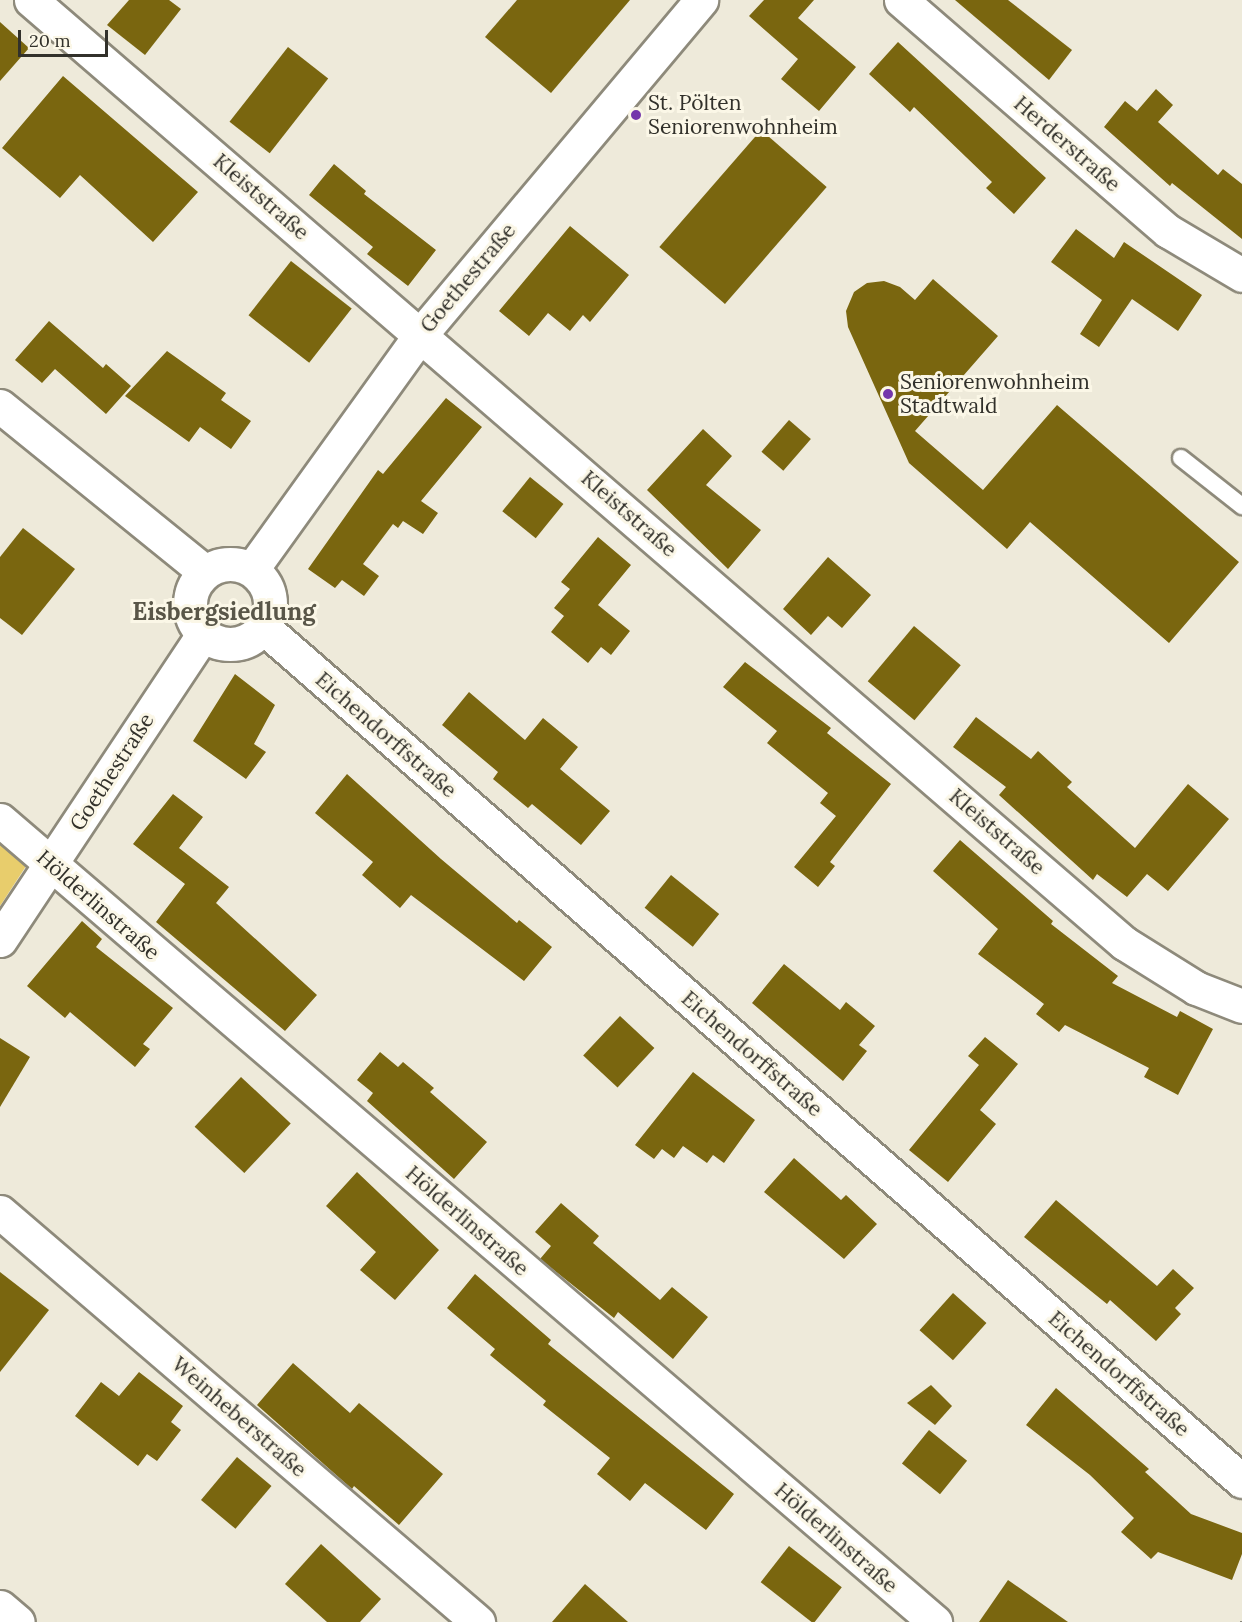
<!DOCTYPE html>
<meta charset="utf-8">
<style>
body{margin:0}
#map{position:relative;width:1242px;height:1622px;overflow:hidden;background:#eeeada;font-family:Lora,serif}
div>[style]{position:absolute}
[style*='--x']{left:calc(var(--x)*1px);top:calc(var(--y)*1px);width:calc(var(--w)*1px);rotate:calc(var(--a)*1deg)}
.green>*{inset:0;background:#e8cd6c}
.building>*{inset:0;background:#7a660f;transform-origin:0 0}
.path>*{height:4px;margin-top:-2px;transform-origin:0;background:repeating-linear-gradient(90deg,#8b897e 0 6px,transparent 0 9px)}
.roads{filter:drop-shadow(2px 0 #8e8a7b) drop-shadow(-2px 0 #8e8a7b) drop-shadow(0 2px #8e8a7b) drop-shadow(0 -2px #8e8a7b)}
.lane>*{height:16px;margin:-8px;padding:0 8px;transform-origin:8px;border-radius:8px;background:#fff}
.street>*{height:33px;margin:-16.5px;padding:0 16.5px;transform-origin:16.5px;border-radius:16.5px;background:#fff}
.secondary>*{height:33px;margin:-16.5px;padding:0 16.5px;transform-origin:16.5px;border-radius:16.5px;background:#fff}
.secondary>.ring{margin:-16.5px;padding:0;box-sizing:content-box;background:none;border:33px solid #fff;border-radius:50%}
.dots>*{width:16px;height:16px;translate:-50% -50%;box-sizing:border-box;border:3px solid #fbf7e7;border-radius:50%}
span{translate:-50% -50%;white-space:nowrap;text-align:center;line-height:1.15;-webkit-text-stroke:6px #fbf7e7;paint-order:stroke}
.poi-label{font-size:21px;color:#32312b}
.left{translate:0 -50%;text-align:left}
.street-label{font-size:21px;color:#32312b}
.quarter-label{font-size:24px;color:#595648;font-weight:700}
.scale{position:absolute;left:18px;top:30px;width:90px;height:27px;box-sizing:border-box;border:3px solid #32312b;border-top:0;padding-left:8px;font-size:18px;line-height:21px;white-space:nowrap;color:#32312b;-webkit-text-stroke:4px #fbf7e7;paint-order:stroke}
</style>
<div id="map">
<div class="green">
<i style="clip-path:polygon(0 839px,28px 863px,0 906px)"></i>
</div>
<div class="building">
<i style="clip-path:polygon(129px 0,169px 0,181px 9px,145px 55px,107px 25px)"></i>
<i style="clip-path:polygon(517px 0,630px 0,551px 93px,485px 37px)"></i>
<i style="clip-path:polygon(764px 0,814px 0,798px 18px,856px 67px,819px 111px,781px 79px,798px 59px,749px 16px)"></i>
<i style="clip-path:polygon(955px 0,1008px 0,1072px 50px,1049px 80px)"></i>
<i style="clip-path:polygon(0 22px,29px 48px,0 81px)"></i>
<i style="clip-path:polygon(898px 42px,1046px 178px,1014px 214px,986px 188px,992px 182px,914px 107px,910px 112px,869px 74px)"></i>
<i style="left:288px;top:47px;width:51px;height:95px;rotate:38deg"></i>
<i style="clip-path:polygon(63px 76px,198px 192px,153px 242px,80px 175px,60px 198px,2px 148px)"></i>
<i style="clip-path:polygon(1156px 89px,1173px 105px,1158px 122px,1218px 175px,1223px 169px,1242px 184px,1242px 239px,1172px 183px,1170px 186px,1104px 127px,1125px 101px,1137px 111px)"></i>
<i style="left:761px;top:130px;width:87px;height:155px;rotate:41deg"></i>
<i style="clip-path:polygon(334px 164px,366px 191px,364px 194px,436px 250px,408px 286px,367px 254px,373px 247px,309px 195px)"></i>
<i style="clip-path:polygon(570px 226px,629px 275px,590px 322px,583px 315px,570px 331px,548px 313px,529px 336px,499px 311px)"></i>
<i style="clip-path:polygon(1076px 229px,1114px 258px,1124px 242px,1202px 295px,1178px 331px,1132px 299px,1099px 347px,1080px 334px,1102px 300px,1051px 262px)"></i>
<i style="left:291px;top:261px;width:77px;height:69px;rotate:38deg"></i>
<i style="clip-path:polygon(933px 279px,998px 336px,915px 431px,983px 490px,1057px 405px,1239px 562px,1169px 643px,1030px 522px,1007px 549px,909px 463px,848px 327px,846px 311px,854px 292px,867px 283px,884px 281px,900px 287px,915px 300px)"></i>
<i style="clip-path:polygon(49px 321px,103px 368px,106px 364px,131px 386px,106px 414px,55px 369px,42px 383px,15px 360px)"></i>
<i style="clip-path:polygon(167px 351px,226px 393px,221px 400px,251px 421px,231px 449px,200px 427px,189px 442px,125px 396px)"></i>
<i style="clip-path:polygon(446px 398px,482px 427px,421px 501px,438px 513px,423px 534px,403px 521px,398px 528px,393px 524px,363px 564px,379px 576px,364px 596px,342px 580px,335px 588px,308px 569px,378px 470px,383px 474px)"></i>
<i style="left:789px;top:420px;width:29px;height:42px;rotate:41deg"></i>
<i style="clip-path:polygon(703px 429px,732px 456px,706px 485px,761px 530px,728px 569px,647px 490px)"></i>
<i style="left:530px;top:477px;width:43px;height:44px;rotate:39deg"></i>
<i style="clip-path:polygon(23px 528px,75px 569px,22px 635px,0 618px,0 557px)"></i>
<i style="clip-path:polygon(598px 537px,631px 565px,598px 605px,630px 631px,611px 655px,601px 647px,588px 663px,551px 632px,564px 616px,554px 608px,570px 589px,561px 582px)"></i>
<i style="clip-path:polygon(828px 557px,871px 595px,842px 628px,828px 616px,811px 635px,783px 609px)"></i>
<i style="left:914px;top:626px;width:61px;height:72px;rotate:40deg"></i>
<i style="clip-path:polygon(745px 662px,831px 728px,827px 733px,891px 784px,830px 862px,835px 866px,818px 887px,794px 867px,836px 816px,820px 803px,828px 793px,767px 743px,777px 731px,723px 687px)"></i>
<i style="clip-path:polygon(235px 674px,275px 705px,254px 744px,266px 752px,246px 779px,193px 741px)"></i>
<i style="clip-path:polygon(469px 692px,525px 740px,543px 718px,578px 747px,560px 769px,610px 811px,581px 845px,532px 804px,528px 808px,493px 779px,498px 772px,442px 725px)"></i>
<i style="clip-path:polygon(976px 717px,1031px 759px,1038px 751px,1072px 782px,1067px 787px,1135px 848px,1188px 784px,1229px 819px,1168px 891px,1147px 874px,1127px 897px,1097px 874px,1093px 880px,999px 795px,1006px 787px,953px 747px)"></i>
<i style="clip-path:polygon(347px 774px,441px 859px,517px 923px,519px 920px,552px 947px,524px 981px,411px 895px,400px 908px,362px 875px,373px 862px,315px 813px)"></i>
<i style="clip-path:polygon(173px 794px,203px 817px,179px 848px,229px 887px,216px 903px,317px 995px,285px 1031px,156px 922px,185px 884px,133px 844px)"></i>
<i style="clip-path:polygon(960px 840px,1053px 921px,1051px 924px,1118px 976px,1112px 983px,1177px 1017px,1180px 1011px,1213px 1029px,1178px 1095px,1144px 1077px,1149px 1068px,1065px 1025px,1059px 1032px,1036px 1014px,1044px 1004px,978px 954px,998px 929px,933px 871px)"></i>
<i style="left:671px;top:875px;width:62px;height:42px;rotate:39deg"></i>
<i style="clip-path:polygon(82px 921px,102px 939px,96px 947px,173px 1008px,143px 1044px,150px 1049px,135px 1067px,70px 1012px,65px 1018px,27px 986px)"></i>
<i style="clip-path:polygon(784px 964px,840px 1010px,846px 1002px,875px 1026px,859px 1045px,867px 1051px,843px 1081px,752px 1003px)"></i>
<i style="left:620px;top:1016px;width:47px;height:54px;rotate:43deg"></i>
<i style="clip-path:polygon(985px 1037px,1018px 1064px,980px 1110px,996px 1124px,948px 1182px,909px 1150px,979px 1065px,968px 1056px)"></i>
<i style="clip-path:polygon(0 1038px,30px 1057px,0 1107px)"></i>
<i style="clip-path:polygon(380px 1052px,398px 1067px,403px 1062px,434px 1088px,430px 1092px,487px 1142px,454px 1179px,367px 1101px,373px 1093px,357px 1080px)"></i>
<i style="clip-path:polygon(693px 1072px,755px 1120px,724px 1163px,713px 1155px,707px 1163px,683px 1146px,674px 1158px,662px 1149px,654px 1159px,635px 1145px)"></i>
<i style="left:241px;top:1077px;width:68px;height:68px;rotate:43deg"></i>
<i style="clip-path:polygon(794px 1158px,841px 1200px,846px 1195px,877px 1224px,844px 1259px,764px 1192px)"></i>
<i style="clip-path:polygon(357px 1172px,439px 1250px,395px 1300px,360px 1270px,376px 1252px,326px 1206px)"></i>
<i style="clip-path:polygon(1056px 1200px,1157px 1286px,1173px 1269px,1194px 1288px,1175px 1308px,1181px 1314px,1156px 1341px,1110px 1300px,1107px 1304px,1024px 1237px)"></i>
<i style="clip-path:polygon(561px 1203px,599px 1236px,593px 1243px,660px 1300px,672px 1287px,708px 1317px,673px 1359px,618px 1312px,614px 1318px,540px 1259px,551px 1246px,535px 1232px)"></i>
<i style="clip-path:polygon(0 1272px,49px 1310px,0 1372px)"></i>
<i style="clip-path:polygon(475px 1274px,551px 1340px,548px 1344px,734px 1494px,706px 1530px,645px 1483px,630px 1501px,597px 1474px,610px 1458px,543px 1405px,546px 1401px,490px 1355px,495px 1349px,447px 1308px)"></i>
<i style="left:953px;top:1293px;width:45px;height:50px;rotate:42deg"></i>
<i style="clip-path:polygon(293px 1363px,350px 1413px,359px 1403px,443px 1474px,399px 1525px,354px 1486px,352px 1489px,257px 1405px)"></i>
<i style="clip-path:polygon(139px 1372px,183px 1406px,171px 1422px,181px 1430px,157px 1461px,147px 1454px,138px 1466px,75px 1416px,101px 1382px,119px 1396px)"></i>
<i style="clip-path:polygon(931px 1385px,952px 1406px,935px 1425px,907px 1403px)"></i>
<i style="clip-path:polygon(1056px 1388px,1149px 1469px,1145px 1472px,1191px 1514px,1242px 1533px,1242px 1554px,1232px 1580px,1158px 1552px,1151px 1559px,1121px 1532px,1134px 1518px,1090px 1475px,1026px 1425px)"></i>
<i style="left:929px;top:1430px;width:49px;height:43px;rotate:39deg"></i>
<i style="left:237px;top:1457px;width:45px;height:56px;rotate:40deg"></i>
<i style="clip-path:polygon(321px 1544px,381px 1599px,360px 1622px,327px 1622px,285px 1584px)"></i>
<i style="left:789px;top:1546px;width:67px;height:46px;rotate:38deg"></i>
<i style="clip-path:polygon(1008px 1580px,1068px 1622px,979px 1622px)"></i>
<i style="clip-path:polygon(585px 1584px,628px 1622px,552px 1622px)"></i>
</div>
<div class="path">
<i style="--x:1242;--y:1622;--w:1;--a:-90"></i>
</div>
<div class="roads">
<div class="lane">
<i style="--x:1181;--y:458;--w:78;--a:38.2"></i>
</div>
<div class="street">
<i style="--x:31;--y:0;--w:1444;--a:40.79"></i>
<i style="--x:1124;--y:943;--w:85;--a:32"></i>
<i style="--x:1196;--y:988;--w:49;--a:21.4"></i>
<i style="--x:901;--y:0;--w:353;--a:40.9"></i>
<i style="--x:1168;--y:231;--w:86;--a:30.7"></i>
<i style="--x:252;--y:569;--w:289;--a:-54.3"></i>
<i style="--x:421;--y:334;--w:436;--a:-50"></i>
<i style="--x:0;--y:820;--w:1232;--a:40.62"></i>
<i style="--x:0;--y:940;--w:367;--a:-56.4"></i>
<i style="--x:0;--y:1212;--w:630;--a:40.62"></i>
<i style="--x:0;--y:1607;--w:23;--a:40"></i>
</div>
<div class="secondary">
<i style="--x:0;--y:406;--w:264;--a:39"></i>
<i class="ring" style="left:190px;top:564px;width:47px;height:47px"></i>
<i style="--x:263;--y:627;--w:1299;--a:41.1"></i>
</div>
</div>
<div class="dots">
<i style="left:636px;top:115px;background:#7436ab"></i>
<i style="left:888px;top:394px;background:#7436ab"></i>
</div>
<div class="poi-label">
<span class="left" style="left:648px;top:115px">St. Pölten<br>Seniorenwohnheim</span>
<span class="left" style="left:900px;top:394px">Seniorenwohnheim<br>Stadtwald</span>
</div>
<div class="street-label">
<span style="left:1067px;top:144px;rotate:41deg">Herderstraße</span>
<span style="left:261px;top:197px;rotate:41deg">Kleiststraße</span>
<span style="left:468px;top:278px;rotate:-50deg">Goethestraße</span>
<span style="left:629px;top:514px;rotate:41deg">Kleiststraße</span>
<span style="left:386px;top:735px;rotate:41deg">Eichendorffstraße</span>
<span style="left:112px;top:772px;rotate:-57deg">Goethestraße</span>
<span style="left:997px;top:832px;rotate:41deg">Kleiststraße</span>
<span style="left:98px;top:905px;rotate:41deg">Hölderlinstraße</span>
<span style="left:752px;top:1054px;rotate:41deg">Eichendorffstraße</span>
<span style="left:467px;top:1221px;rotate:41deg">Hölderlinstraße</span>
<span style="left:1119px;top:1374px;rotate:41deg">Eichendorffstraße</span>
<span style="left:239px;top:1417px;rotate:41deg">Weinheberstraße</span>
<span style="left:836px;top:1538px;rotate:41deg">Hölderlinstraße</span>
</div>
<div class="quarter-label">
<span style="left:224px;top:612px">Eisbergsiedlung</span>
</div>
<div class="scale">20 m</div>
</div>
